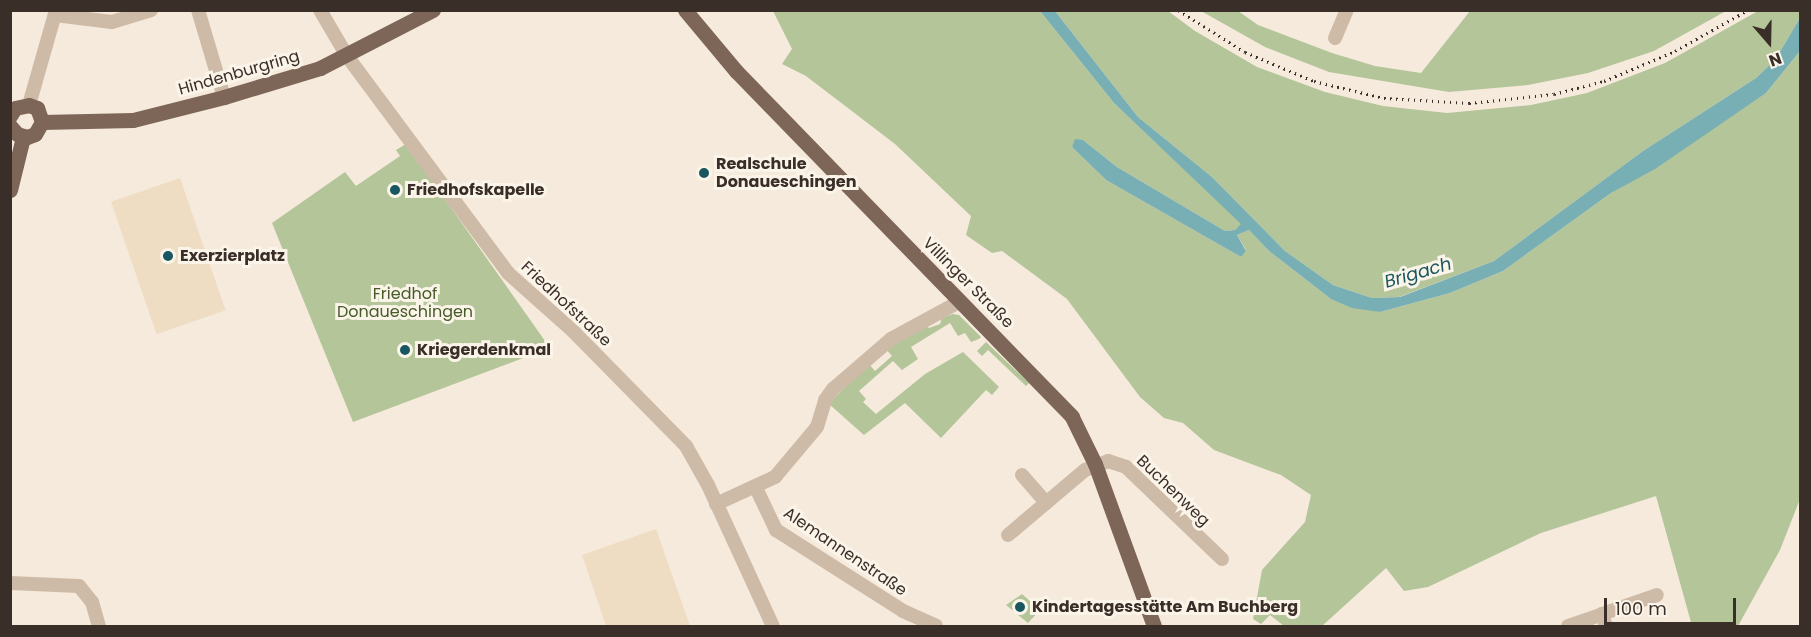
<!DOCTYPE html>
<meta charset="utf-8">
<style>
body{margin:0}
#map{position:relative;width:1811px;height:637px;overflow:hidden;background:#f5eadc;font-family:Poppins,sans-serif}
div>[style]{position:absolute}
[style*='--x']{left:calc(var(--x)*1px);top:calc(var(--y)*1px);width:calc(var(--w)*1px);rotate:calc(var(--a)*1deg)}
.green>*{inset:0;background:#b5c59a}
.plaza>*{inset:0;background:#eeddc2;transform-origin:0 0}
.water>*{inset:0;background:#78afb5}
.minor>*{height:14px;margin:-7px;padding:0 7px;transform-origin:7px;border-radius:7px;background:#cebba7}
.major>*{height:15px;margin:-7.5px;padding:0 7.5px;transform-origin:7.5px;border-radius:7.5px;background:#7d6658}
.rail>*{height:3px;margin-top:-1.5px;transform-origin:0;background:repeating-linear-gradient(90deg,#3a2e28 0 1.5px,transparent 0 6px)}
.dots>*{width:16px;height:16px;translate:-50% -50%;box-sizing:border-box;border:3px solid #fbf4e9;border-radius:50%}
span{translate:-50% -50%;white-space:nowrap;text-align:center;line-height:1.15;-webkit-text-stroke:6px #fbf4e9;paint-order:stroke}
.street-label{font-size:16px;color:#3a2e28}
.poi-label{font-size:16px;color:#3a2e28;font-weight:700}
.left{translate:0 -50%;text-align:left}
.park-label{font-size:16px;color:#465b29}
.water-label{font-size:18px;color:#195760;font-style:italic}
.frame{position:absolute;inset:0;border:12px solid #3a2e28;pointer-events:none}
.north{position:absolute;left:1739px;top:12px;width:60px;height:60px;-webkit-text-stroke:4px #fbf4e9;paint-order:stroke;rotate:160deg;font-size:16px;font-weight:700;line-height:24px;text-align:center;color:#3a2e28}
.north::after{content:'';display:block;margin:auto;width:21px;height:27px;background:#3a2e28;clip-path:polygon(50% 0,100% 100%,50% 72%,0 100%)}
.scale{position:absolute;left:1604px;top:598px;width:132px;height:27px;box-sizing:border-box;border:3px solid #3a2e28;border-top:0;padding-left:8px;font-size:18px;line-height:21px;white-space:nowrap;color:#3a2e28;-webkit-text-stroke:4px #fbf4e9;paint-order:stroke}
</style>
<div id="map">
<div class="green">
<i style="clip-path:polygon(773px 11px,1040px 11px,1114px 103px,1242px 224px,1235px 230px,1225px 231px,1117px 167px,1083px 140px,1072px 147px,1106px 180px,1241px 257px,1246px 250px,1237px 235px,1249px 230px,1269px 251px,1331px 299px,1380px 312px,1450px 293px,1503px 271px,1611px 193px,1766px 93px,1800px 51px,1800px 499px,1780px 550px,1738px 626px,1692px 626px,1656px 496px,1541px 533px,1428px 587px,1404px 591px,1386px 568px,1322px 626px,1284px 626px,1270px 615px,1261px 624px,1253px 619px,1262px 570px,1305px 522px,1311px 495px,1281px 475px,1214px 450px,1183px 423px,1164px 418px,1140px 397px,1067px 299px,1002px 251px,992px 253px,966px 235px,971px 216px,895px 144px,806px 76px,782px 64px,792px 49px)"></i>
<i style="clip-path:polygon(1055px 11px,1168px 11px,1195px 31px,1257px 67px,1325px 92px,1383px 106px,1447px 113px,1531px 105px,1587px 93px,1665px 63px,1758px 11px,1800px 11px,1800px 18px,1775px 60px,1756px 78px,1643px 151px,1494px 261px,1399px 297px,1372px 298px,1333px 285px,1285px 251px,1212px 177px,1138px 117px)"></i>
<i style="clip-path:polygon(1201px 11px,1238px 11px,1258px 25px,1332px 53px,1375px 66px,1421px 73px,1470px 11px,1726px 11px,1654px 51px,1588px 73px,1528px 85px,1449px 92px,1329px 72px,1265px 47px)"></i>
<i style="clip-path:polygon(406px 144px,550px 348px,353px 422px,272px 223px,345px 172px,356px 186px,400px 156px,396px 150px)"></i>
<i style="clip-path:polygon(953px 314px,959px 315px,981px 337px,979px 339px,971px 342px,965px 333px,958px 336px,950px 323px,911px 347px,918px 359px,902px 370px,893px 361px,859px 391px,866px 399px,863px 402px,876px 414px,925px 374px,963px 352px,999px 387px,992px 395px,986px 390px,941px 438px,905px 403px,864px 435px,829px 404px,868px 363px,875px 371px,892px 356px,885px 348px,925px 325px,929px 328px,940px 324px,942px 318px)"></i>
<i style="clip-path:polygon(986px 342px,1029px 383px,1026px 386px,988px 350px,982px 356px,977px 351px)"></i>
<i style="clip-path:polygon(1022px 594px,1040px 610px,1028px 623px,1006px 605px)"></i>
</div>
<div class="plaza">
<i style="left:180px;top:178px;width:140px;height:73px;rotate:71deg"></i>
<i style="clip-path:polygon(656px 529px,690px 626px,606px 626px,582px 555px)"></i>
</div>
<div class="water">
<i style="clip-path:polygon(1040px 11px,1055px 11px,1138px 117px,1212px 177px,1285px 251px,1333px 285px,1372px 298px,1400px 297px,1494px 261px,1643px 151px,1756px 78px,1775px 60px,1800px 18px,1800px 51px,1766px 93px,1655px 169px,1611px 193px,1503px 271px,1450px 293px,1380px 312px,1352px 308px,1331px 299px,1269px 251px,1249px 230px,1237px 235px,1246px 251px,1241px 257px,1106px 180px,1072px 147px,1075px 139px,1083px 140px,1117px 167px,1225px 231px,1235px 230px,1241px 224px,1114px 103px)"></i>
</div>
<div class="minor">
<i style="--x:198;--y:10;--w:91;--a:73.4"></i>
<i style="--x:320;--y:10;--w:53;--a:59.6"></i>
<i style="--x:347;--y:56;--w:270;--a:53.4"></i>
<i style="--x:508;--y:273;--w:89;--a:41.8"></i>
<i style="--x:574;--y:332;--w:160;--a:45.5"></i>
<i style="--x:686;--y:446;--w:45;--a:60.6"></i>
<i style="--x:708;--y:485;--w:155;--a:65.3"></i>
<i style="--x:55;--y:15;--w:57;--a:7"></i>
<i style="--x:112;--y:22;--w:41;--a:-17.1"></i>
<i style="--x:1335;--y:38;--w:30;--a:-67"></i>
<i style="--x:29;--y:105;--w:99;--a:-74.1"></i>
<i style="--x:1022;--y:475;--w:37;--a:49"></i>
<i style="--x:756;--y:488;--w:47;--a:64.5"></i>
<i style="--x:776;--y:530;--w:151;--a:32.5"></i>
<i style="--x:903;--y:611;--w:36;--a:24"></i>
<i style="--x:716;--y:504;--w:65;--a:-24.6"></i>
<i style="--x:775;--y:477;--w:65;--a:-50"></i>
<i style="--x:817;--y:427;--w:28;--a:-73"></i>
<i style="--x:825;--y:400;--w:14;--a:-54"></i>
<i style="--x:833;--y:389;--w:77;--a:-40.8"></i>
<i style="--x:891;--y:339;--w:77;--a:-28.6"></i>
<i style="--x:1008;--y:535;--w:101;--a:-40.2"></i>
<i style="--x:1085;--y:470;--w:25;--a:-21"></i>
<i style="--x:1108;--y:461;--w:19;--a:18"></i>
<i style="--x:1126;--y:467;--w:133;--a:43.8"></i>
<i style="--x:10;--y:583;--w:69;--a:2.5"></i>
<i style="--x:79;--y:586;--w:21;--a:51"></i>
<i style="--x:92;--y:602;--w:25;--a:74"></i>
<i style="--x:1602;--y:614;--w:58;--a:-19.1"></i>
<i style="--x:1568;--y:626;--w:36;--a:-19"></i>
<i style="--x:1602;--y:614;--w:13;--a:72"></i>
</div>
<div class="major">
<i style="--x:685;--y:10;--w:80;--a:50.1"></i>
<i style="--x:736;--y:71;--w:482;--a:45.8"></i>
<i style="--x:1072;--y:417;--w:52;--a:63.9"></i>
<i style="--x:1095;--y:464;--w:172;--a:70"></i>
<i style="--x:10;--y:116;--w:9;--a:-58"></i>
<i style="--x:15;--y:108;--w:14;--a:-12"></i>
<i style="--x:29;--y:105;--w:9;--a:21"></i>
<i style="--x:37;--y:108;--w:15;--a:70"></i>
<i style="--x:42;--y:122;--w:14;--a:120"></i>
<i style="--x:35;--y:134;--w:9;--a:159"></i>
<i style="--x:27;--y:137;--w:10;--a:-163"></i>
<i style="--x:17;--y:134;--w:11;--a:-131"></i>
<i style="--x:42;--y:122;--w:91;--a:-1.3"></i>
<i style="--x:133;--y:120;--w:94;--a:-14.2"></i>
<i style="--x:224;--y:97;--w:100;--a:-16.8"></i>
<i style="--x:320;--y:68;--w:127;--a:-27.2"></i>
<i style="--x:10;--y:190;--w:55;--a:-76.2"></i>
</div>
<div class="rail">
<i style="--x:1178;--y:10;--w:79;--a:32.1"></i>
<i style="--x:1245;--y:52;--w:75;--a:22.8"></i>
<i style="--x:1314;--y:81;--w:72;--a:13.7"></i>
<i style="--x:1384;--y:98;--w:85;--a:3.4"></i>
<i style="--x:1469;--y:103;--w:85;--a:-6"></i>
<i style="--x:1554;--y:94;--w:52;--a:-14.6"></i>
<i style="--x:1604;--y:81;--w:77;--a:-22.9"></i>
<i style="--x:1675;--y:51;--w:84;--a:-29.3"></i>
</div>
<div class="dots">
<i style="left:704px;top:173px;background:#195760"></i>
<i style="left:395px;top:190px;background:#195760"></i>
<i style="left:168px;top:256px;background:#195760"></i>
<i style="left:405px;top:350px;background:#195760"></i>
<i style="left:1020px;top:607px;background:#195760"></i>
</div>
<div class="street-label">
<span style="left:239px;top:73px;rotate:-16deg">Hindenburgring</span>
<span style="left:968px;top:283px;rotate:45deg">Villinger Straße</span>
<span style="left:566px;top:304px;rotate:43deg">Friedhofstraße</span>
<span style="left:1173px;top:491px;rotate:44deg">Buchenweg</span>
<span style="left:845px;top:552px;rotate:34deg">Alemannenstraße</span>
</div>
<div class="poi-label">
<span class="left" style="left:716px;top:173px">Realschule<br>Donaueschingen</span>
<span class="left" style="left:407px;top:190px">Friedhofskapelle</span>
<span class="left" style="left:180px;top:256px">Exerzierplatz</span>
<span class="left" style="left:417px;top:350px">Kriegerdenkmal</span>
<span class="left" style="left:1032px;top:607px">Kindertagesstätte Am Buchberg</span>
</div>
<div class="park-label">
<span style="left:405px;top:303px">Friedhof<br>Donaueschingen</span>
</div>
<div class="water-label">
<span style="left:1418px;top:273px;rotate:-16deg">Brigach</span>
</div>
<div class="frame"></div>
<div class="north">N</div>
<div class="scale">100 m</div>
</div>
